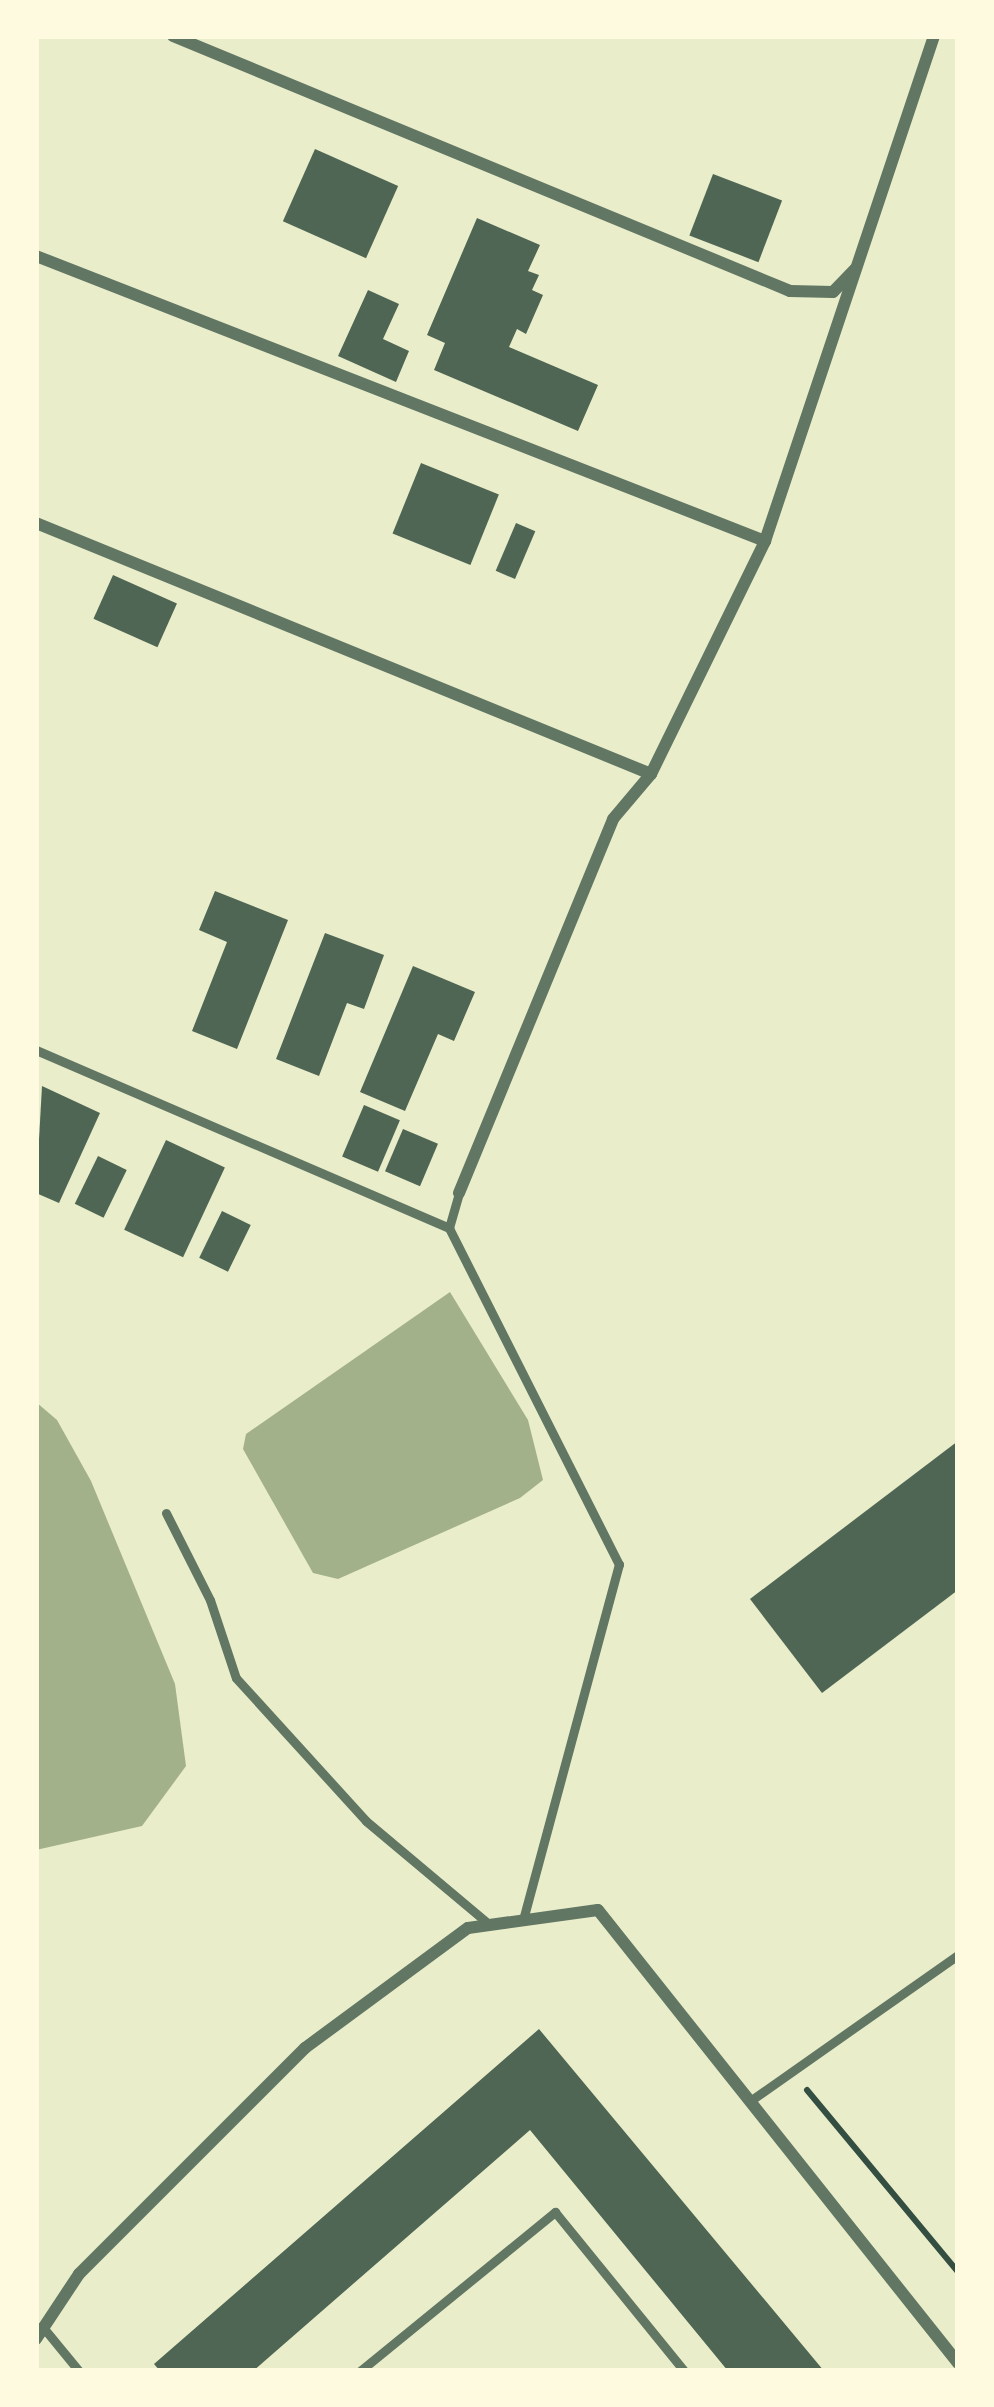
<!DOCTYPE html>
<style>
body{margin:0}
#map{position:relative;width:994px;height:2407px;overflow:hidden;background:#e9edc9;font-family:Manrope,sans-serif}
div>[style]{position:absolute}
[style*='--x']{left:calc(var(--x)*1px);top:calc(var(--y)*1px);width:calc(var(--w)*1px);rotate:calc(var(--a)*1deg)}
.water>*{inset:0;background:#a3b18a}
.building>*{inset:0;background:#4f6655;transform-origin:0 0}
.path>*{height:6px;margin:-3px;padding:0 3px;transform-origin:3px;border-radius:3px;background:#344e41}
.service>*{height:9px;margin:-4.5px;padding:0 4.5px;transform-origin:4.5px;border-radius:4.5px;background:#617663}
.minor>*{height:12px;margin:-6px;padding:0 6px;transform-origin:6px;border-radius:6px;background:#617663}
span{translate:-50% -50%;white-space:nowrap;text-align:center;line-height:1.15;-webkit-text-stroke:12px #fefae0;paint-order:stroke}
.frame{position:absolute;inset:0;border:39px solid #fefae0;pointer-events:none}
</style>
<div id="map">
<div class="water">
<i style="clip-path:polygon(450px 1292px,528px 1420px,543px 1480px,520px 1498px,338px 1579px,313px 1573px,243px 1449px,246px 1434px)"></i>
<i style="clip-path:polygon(36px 1402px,57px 1420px,91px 1481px,175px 1684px,186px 1766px,142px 1826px,36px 1850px)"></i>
</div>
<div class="building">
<i style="left:315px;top:149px;width:91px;height:79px;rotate:24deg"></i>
<i style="left:713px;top:174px;width:74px;height:66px;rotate:21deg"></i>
<i style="clip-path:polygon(477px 218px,540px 245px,528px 271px,539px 275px,532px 290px,543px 295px,526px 334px,517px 329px,509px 347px,598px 385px,578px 431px,434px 370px,445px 343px,427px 335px)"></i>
<i style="clip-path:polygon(368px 290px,399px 304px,383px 339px,409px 351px,396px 382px,338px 356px)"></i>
<i style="left:421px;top:463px;width:84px;height:76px;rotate:22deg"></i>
<i style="left:516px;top:523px;width:21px;height:52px;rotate:23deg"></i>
<i style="left:113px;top:575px;width:70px;height:48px;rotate:24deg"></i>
<i style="clip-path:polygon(215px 891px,288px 920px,237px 1049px,192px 1031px,227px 942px,199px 930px)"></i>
<i style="clip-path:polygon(325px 933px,384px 955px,364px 1009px,347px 1003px,319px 1076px,276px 1059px)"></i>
<i style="clip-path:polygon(413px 966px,475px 992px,454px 1041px,438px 1034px,405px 1111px,360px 1092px)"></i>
<i style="clip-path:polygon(42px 1086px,100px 1113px,59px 1203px,36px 1193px)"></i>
<i style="left:364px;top:1105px;width:39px;height:56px;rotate:23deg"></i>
<i style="left:403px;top:1129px;width:38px;height:46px;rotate:23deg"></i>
<i style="left:166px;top:1140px;width:65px;height:99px;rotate:25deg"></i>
<i style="left:98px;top:1156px;width:32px;height:53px;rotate:26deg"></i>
<i style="left:222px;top:1211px;width:32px;height:52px;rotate:26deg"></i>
<i style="clip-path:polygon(958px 1441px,958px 1590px,822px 1693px,750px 1599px)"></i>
<i style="clip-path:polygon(539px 2029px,824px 2371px,728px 2371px,530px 2130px,253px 2371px,160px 2371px,154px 2364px)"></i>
</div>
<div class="path">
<i style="--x:807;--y:2090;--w:236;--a:50.3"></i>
</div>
<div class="service">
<i style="--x:36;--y:1050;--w:450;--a:23.3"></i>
<i style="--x:459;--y:1193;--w:36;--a:106"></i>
<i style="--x:449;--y:1228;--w:377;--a:63.2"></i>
<i style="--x:619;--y:1564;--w:369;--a:105.1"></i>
<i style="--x:166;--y:1513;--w:97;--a:63.2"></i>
<i style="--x:210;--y:1600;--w:82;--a:71.6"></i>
<i style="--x:236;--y:1678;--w:193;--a:47.7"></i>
<i style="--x:366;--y:1821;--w:162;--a:40"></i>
<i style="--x:750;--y:2101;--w:254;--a:-35.1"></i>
<i style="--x:42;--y:2326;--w:58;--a:50.6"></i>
<i style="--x:360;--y:2371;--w:252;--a:-39.2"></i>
<i style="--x:555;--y:2212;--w:205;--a:50.9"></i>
</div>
<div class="minor">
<i style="--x:173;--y:36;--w:668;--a:22.45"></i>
<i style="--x:790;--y:291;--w:43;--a:1.3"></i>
<i style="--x:833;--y:292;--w:32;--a:-46"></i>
<i style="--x:36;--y:256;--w:783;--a:21.35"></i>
<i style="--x:36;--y:523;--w:664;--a:22.2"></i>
<i style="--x:459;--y:1193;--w:404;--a:-67.6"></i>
<i style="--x:613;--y:819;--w:59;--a:-49.8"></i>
<i style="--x:651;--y:774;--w:259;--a:-63.9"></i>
<i style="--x:765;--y:541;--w:533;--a:-71.5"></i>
<i style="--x:36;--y:2339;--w:78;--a:-56.5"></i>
<i style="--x:79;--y:2274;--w:320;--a:-45"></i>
<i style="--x:305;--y:2048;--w:202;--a:-36.4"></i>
<i style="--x:468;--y:1928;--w:131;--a:-7.9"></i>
<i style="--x:598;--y:1910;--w:579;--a:51.53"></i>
</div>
<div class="frame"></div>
</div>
